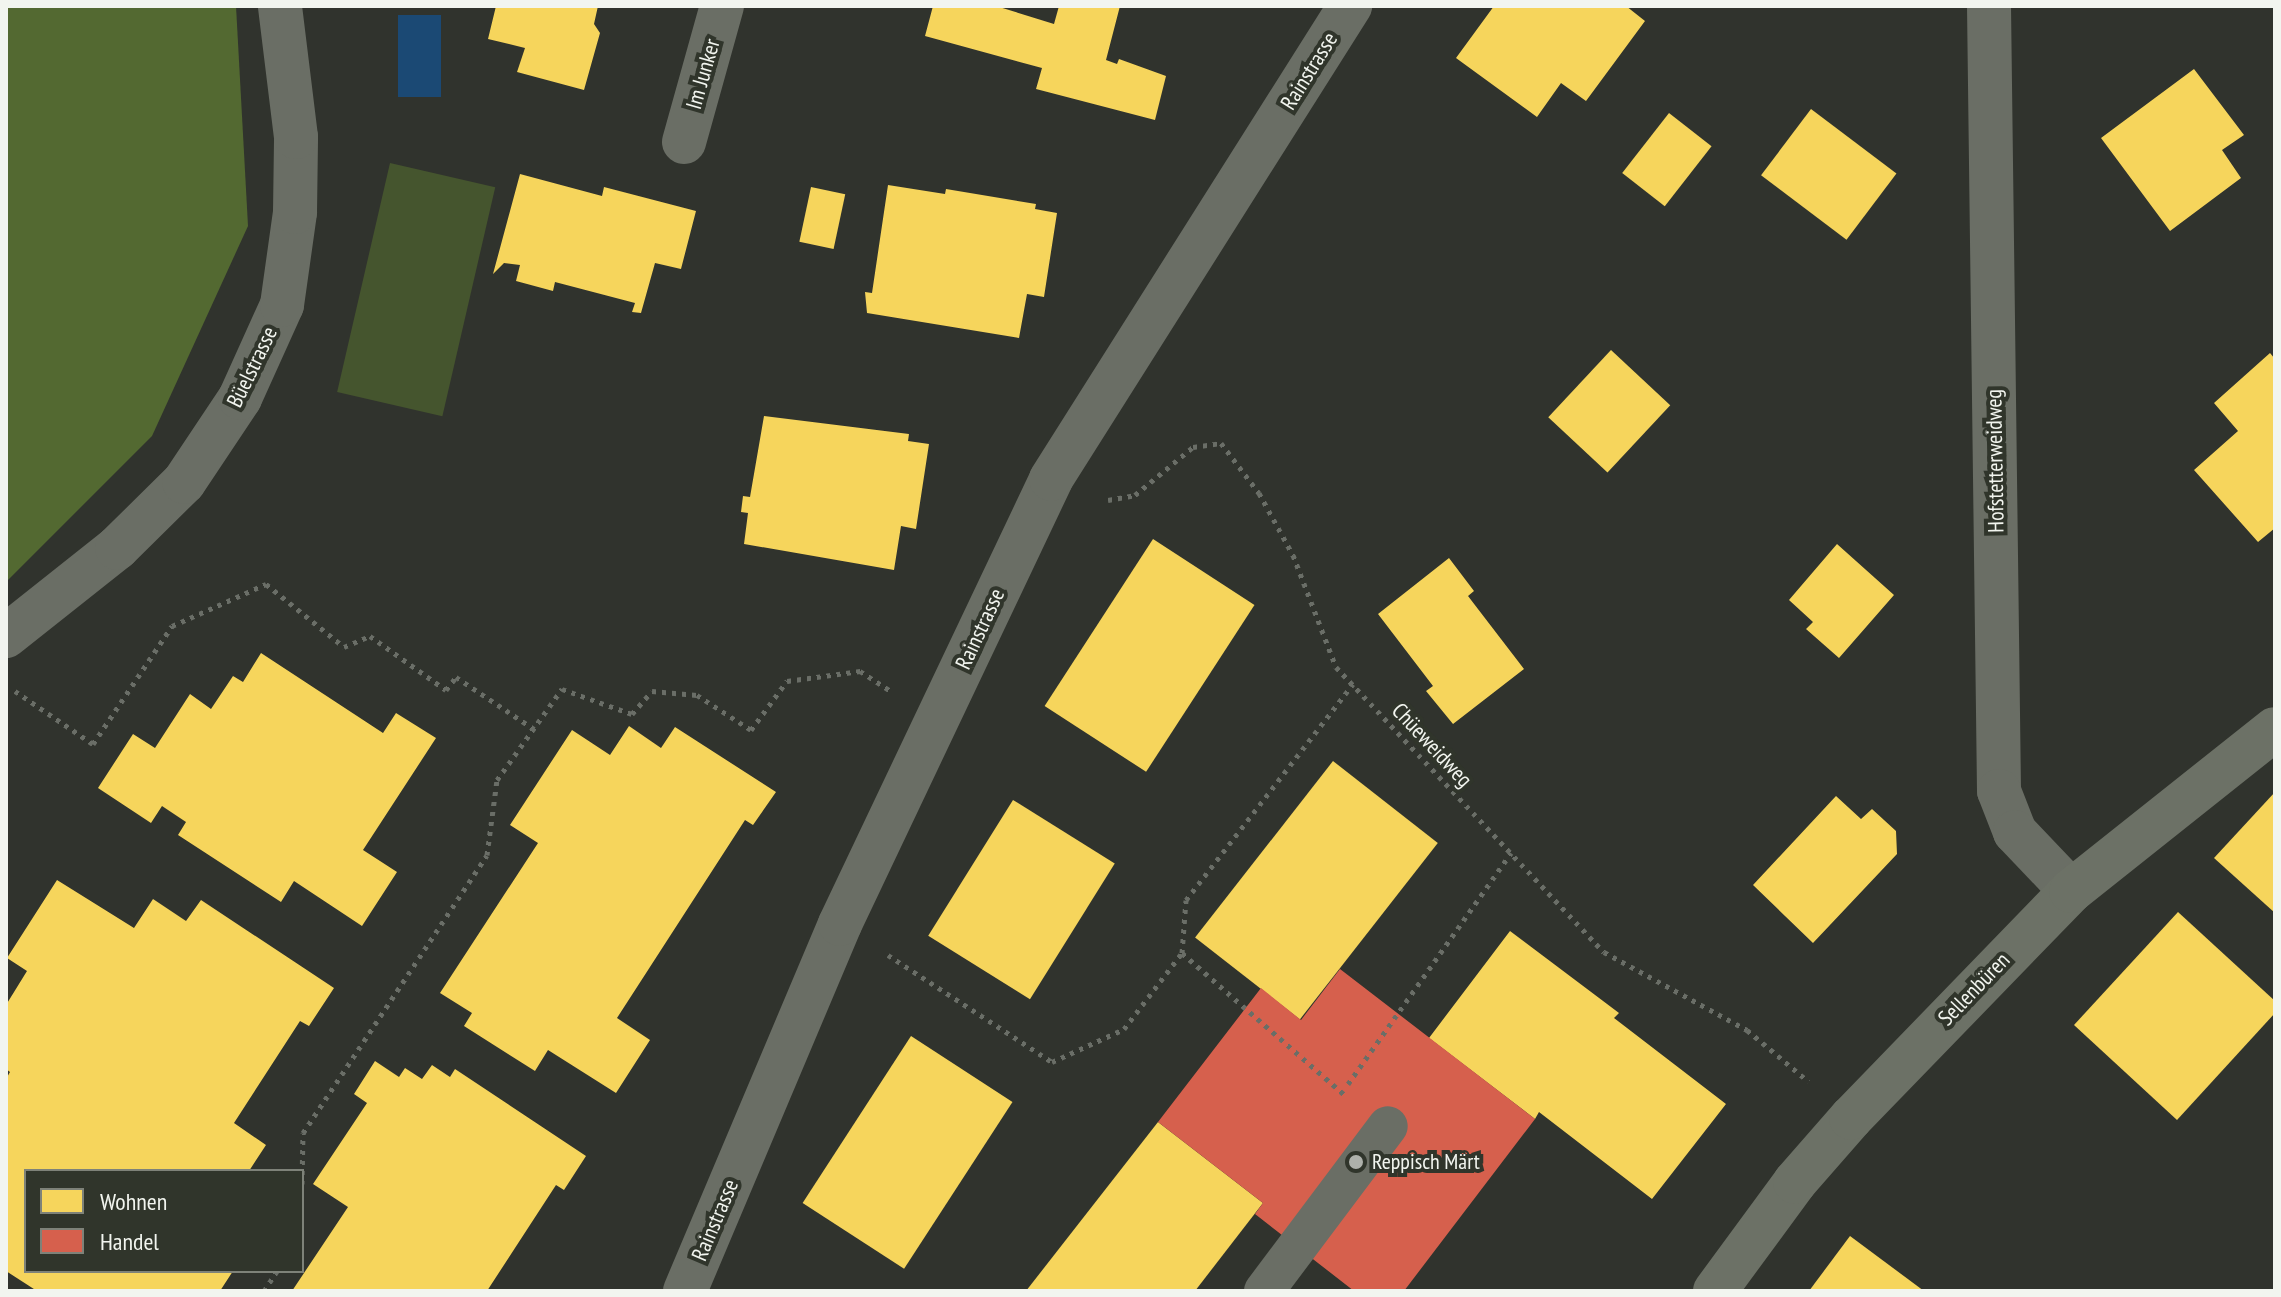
<!DOCTYPE html>
<meta charset="utf-8">
<style>
body{margin:0}
#map{position:relative;width:2281px;height:1297px;overflow:hidden;background:#30332d;font-family:"PT Sans Narrow",sans-serif}
div>[style]{position:absolute}
[style*='--x']{left:calc(var(--x)*1px);top:calc(var(--y)*1px);width:calc(var(--w)*1px);rotate:calc(var(--a)*1deg)}
.green>*{inset:0;background:#45552e;transform-origin:0 0}
.forest>*{inset:0;background:#536931}
.water>*{inset:0;background:#1b4974;transform-origin:0 0}
.homes>*{inset:0;background:#f6d55c;transform-origin:0 0}
.shops>*{inset:0;background:#d6604d}
.path>*{height:5px;margin-top:-2.5px;transform-origin:0;background:repeating-linear-gradient(90deg,#6a6e67 0 4px,transparent 0 10px)}
.lane>*{height:40px;margin:-20px;padding:0 20px;transform-origin:20px;border-radius:20px;background:#6a6e65}
.street>*{height:44px;margin:-22px;padding:0 22px;transform-origin:22px;border-radius:22px;background:#6a6e65}
.secondary>*{height:44px;margin:-22px;padding:0 22px;transform-origin:22px;border-radius:22px;background:#6c7166}
.dots>*{width:22px;height:22px;translate:-50% -50%;box-sizing:border-box;border:4px solid #30352b;border-radius:50%}
span{translate:-50% -50%;white-space:nowrap;text-align:center;line-height:1.15;-webkit-text-stroke:8px #30352b;paint-order:stroke}
.street-label{font-size:22px;color:#f2f5ef}
.poi-label{font-size:22px;color:#f2f5ef}
.left{translate:0 -50%;text-align:left}
.frame{position:absolute;inset:0;border:8px solid #f2f5ef;pointer-events:none}
.legend{position:absolute;left:24px;top:1169px;width:280px;height:104px;box-sizing:border-box;background:#30352b;border:2px solid #7e8279;margin:0;padding:10px 14px;list-style:none;font-size:24px;color:#f2f5ef}
.legend li{display:flex;align-items:center;gap:16px;height:40px}
.legend b{width:40px;border:2px solid #7e8279}
</style>
<div id="map">
<div class="green">
<i style="left:390px;top:163px;width:108px;height:235px;rotate:13deg"></i>
</div>
<div class="forest">
<i style="clip-path:polygon(6px 6px,236px 6px,248px 226px,152px 436px,6px 582px)"></i>
</div>
<div class="water">
<i style="left:398px;top:15px;width:43px;height:82px"></i>
</div>
<div class="homes">
<i style="clip-path:polygon(496px 6px,598px 6px,594px 24px,600px 33px,584px 90px,517px 72px,525px 48px,488px 39px)"></i>
<i style="clip-path:polygon(933px 6px,996px 6px,1054px 24px,1059px 6px,1120px 6px,1106px 60px,1117px 64px,1119px 59px,1166px 76px,1155px 120px,1036px 89px,1042px 68px,925px 36px)"></i>
<i style="clip-path:polygon(1494px 6px,1626px 6px,1645px 21px,1586px 101px,1561px 83px,1537px 117px,1456px 58px)"></i>
<i style="clip-path:polygon(2194px 69px,2244px 135px,2222px 150px,2241px 178px,2170px 231px,2101px 138px)"></i>
<i style="left:1811px;top:109px;width:107px;height:83px;rotate:37deg"></i>
<i style="left:1669px;top:113px;width:54px;height:76px;rotate:38deg"></i>
<i style="clip-path:polygon(520px 174px,602px 196px,604px 187px,696px 211px,681px 269px,655px 263px,641px 313px,632px 312px,635px 303px,555px 282px,553px 291px,516px 281px,520px 265px,504px 263px,493px 274px)"></i>
<i style="clip-path:polygon(888px 185px,945px 194px,946px 189px,1036px 204px,1035px 209px,1057px 213px,1044px 297px,1027px 294px,1019px 338px,867px 313px,865px 292px,872px 293px)"></i>
<i style="left:811px;top:187px;width:35px;height:56px;rotate:12deg"></i>
<i style="left:1611px;top:350px;width:81px;height:92px;rotate:43deg"></i>
<i style="clip-path:polygon(2270px 353px,2275px 359px,2275px 528px,2258px 542px,2194px 470px,2238px 431px,2214px 403px)"></i>
<i style="clip-path:polygon(764px 416px,909px 434px,908px 441px,929px 444px,916px 529px,901px 526px,894px 570px,744px 544px,748px 513px,741px 512px,743px 496px,750px 497px)"></i>
<i style="left:1153px;top:539px;width:121px;height:199px;rotate:33deg"></i>
<i style="clip-path:polygon(1837px 544px,1894px 595px,1839px 658px,1806px 629px,1813px 622px,1789px 600px)"></i>
<i style="clip-path:polygon(1449px 558px,1474px 591px,1468px 596px,1524px 669px,1453px 724px,1426px 691px,1433px 686px,1378px 614px)"></i>
<i style="clip-path:polygon(261px 653px,383px 733px,396px 713px,436px 738px,363px 850px,397px 872px,362px 926px,294px 881px,281px 902px,178px 835px,186px 822px,162px 806px,151px 823px,98px 788px,133px 734px,155px 748px,190px 694px,211px 709px,233px 676px,243px 682px)"></i>
<i style="clip-path:polygon(629px 726px,661px 748px,675px 727px,776px 792px,753px 825px,745px 820px,617px 1018px,650px 1040px,616px 1093px,548px 1050px,535px 1071px,464px 1026px,472px 1013px,440px 993px,538px 843px,510px 825px,572px 730px,610px 755px)"></i>
<i style="left:1333px;top:761px;width:133px;height:224px;rotate:38deg"></i>
<i style="clip-path:polygon(2275px 792px,2275px 913px,2214px 858px)"></i>
<i style="clip-path:polygon(1836px 796px,1861px 819px,1872px 809px,1896px 831px,1897px 854px,1813px 943px,1753px 885px)"></i>
<i style="left:1013px;top:800px;width:120px;height:160px;rotate:32deg"></i>
<i style="clip-path:polygon(57px 880px,134px 928px,153px 899px,186px 921px,201px 900px,334px 988px,309px 1026px,300px 1021px,234px 1123px,266px 1145px,249px 1171px,26px 1171px,26px 1271px,233px 1271px,220px 1291px,37px 1291px,6px 1271px,6px 1079px,10px 1072px,6px 1069px,6px 1005px,27px 971px,7px 958px)"></i>
<i style="clip-path:polygon(2178px 912px,2275px 1001px,2275px 1013px,2177px 1120px,2074px 1025px)"></i>
<i style="clip-path:polygon(1510px 931px,1619px 1013px,1614px 1018px,1726px 1104px,1652px 1199px,1539px 1112px,1535px 1119px,1429px 1038px)"></i>
<i style="left:911px;top:1036px;width:121px;height:199px;rotate:33deg"></i>
<i style="clip-path:polygon(375px 1061px,399px 1077px,405px 1068px,422px 1079px,432px 1065px,450px 1077px,455px 1069px,586px 1156px,564px 1190px,556px 1185px,487px 1291px,292px 1291px,348px 1207px,313px 1184px,367px 1103px,354px 1094px)"></i>
<i style="clip-path:polygon(1158px 1122px,1263px 1203px,1195px 1291px,1026px 1291px)"></i>
<i style="clip-path:polygon(1850px 1236px,1924px 1291px,1809px 1291px)"></i>
</div>
<div class="shops">
<i style="clip-path:polygon(1340px 969px,1535px 1119px,1404px 1291px,1354px 1291px,1255px 1214px,1263px 1203px,1158px 1122px,1261px 988px,1301px 1020px)"></i>
</div>
<div class="path">
<i style="--x:1108;--y:500;--w:27;--a:-10"></i>
<i style="--x:1135;--y:495;--w:75;--a:-39.6"></i>
<i style="--x:1193;--y:447;--w:28;--a:-8"></i>
<i style="--x:1221;--y:443;--w:63;--a:52.8"></i>
<i style="--x:1259;--y:493;--w:71;--a:61.3"></i>
<i style="--x:1293;--y:555;--w:120;--a:69"></i>
<i style="--x:1336;--y:667;--w:391;--a:46.8"></i>
<i style="--x:1604;--y:952;--w:163;--a:28.6"></i>
<i style="--x:1747;--y:1030;--w:80;--a:39.9"></i>
<i style="--x:15;--y:691;--w:94;--a:34.2"></i>
<i style="--x:93;--y:744;--w:142;--a:-56.2"></i>
<i style="--x:172;--y:626;--w:103;--a:-24.1"></i>
<i style="--x:266;--y:584;--w:100;--a:38.9"></i>
<i style="--x:344;--y:647;--w:28;--a:-23"></i>
<i style="--x:370;--y:636;--w:93;--a:35.4"></i>
<i style="--x:446;--y:690;--w:16;--a:-52"></i>
<i style="--x:456;--y:677;--w:94;--a:33.7"></i>
<i style="--x:1182;--y:953;--w:53;--a:-85.7"></i>
<i style="--x:1186;--y:900;--w:273;--a:-52.3"></i>
<i style="--x:888;--y:955;--w:196;--a:33.1"></i>
<i style="--x:1052;--y:1062;--w:79;--a:-24.6"></i>
<i style="--x:1124;--y:1029;--w:96;--a:-52.7"></i>
<i style="--x:1182;--y:953;--w:216;--a:41.1"></i>
<i style="--x:1348;--y:1084;--w:283;--a:-54.8"></i>
<i style="--x:302;--y:1184;--w:51;--a:-88.9"></i>
<i style="--x:303;--y:1133;--w:333;--a:-56.5"></i>
<i style="--x:487;--y:855;--w:76;--a:-82.4"></i>
<i style="--x:497;--y:780;--w:112;--a:-54.5"></i>
<i style="--x:562;--y:689;--w:74;--a:19.7"></i>
<i style="--x:632;--y:714;--w:30;--a:-49"></i>
<i style="--x:652;--y:691;--w:45;--a:5.1"></i>
<i style="--x:697;--y:695;--w:64;--a:32.9"></i>
<i style="--x:751;--y:730;--w:61;--a:-53.7"></i>
<i style="--x:787;--y:681;--w:74;--a:-7.8"></i>
<i style="--x:860;--y:671;--w:35;--a:33"></i>
<i style="--x:264;--y:1291;--w:24;--a:-57"></i>
</div>
<div class="lane">
<i style="--x:1264;--y:1291;--w:206;--a:-53.1"></i>
</div>
<div class="street">
<i style="--x:1989;--y:6;--w:785;--a:89.27"></i>
<i style="--x:1999;--y:791;--w:44;--a:68.7"></i>
<i style="--x:2015;--y:832;--w:81;--a:46.5"></i>
<i style="--x:684;--y:142;--w:141;--a:-74.4"></i>
<i style="--x:6;--y:636;--w:142;--a:-38.4"></i>
<i style="--x:117;--y:548;--w:94;--a:-44.6"></i>
<i style="--x:184;--y:482;--w:101;--a:-56.3"></i>
<i style="--x:240;--y:398;--w:102;--a:-65.7"></i>
<i style="--x:282;--y:305;--w:94;--a:-82"></i>
<i style="--x:295;--y:212;--w:75;--a:-89.2"></i>
<i style="--x:296;--y:137;--w:132;--a:-97"></i>
<i style="--x:685;--y:1291;--w:398;--a:-67.1"></i>
<i style="--x:840;--y:924;--w:492;--a:-64.6"></i>
<i style="--x:1051;--y:479;--w:560;--a:-57.7"></i>
</div>
<div class="secondary">
<i style="--x:1715;--y:1291;--w:135;--a:-53.7"></i>
<i style="--x:1795;--y:1182;--w:85;--a:-48.8"></i>
<i style="--x:1851;--y:1118;--w:316;--a:-45.9"></i>
<i style="--x:2071;--y:891;--w:260;--a:-38.5"></i>
</div>
<div class="dots">
<i style="left:1356px;top:1162px;background:#aeb1ab"></i>
</div>
<div class="street-label">
<span style="left:1309px;top:71px;rotate:-58deg">Rainstrasse</span>
<span style="left:703px;top:74px;rotate:-74deg">Im Junker</span>
<span style="left:252px;top:367px;rotate:-64deg">Büelstrasse</span>
<span style="left:1995px;top:461px;rotate:-91deg">Hofstetterweidweg</span>
<span style="left:980px;top:629px;rotate:-65deg">Rainstrasse</span>
<span style="left:1432px;top:745px;rotate:47deg">Chüeweidweg</span>
<span style="left:1974px;top:989px;rotate:-46deg">Sellenbüren</span>
<span style="left:715px;top:1220px;rotate:-67deg">Rainstrasse</span>
</div>
<div class="poi-label">
<span class="left" style="left:1372px;top:1162px">Reppisch Märt</span>
</div>
<div class="frame"></div>
<ul class="legend">
<li><b style="height:22px;background:#f6d55c"></b>Wohnen</li>
<li><b style="height:22px;background:#d6604d"></b>Handel</li>
</ul>
</div>
